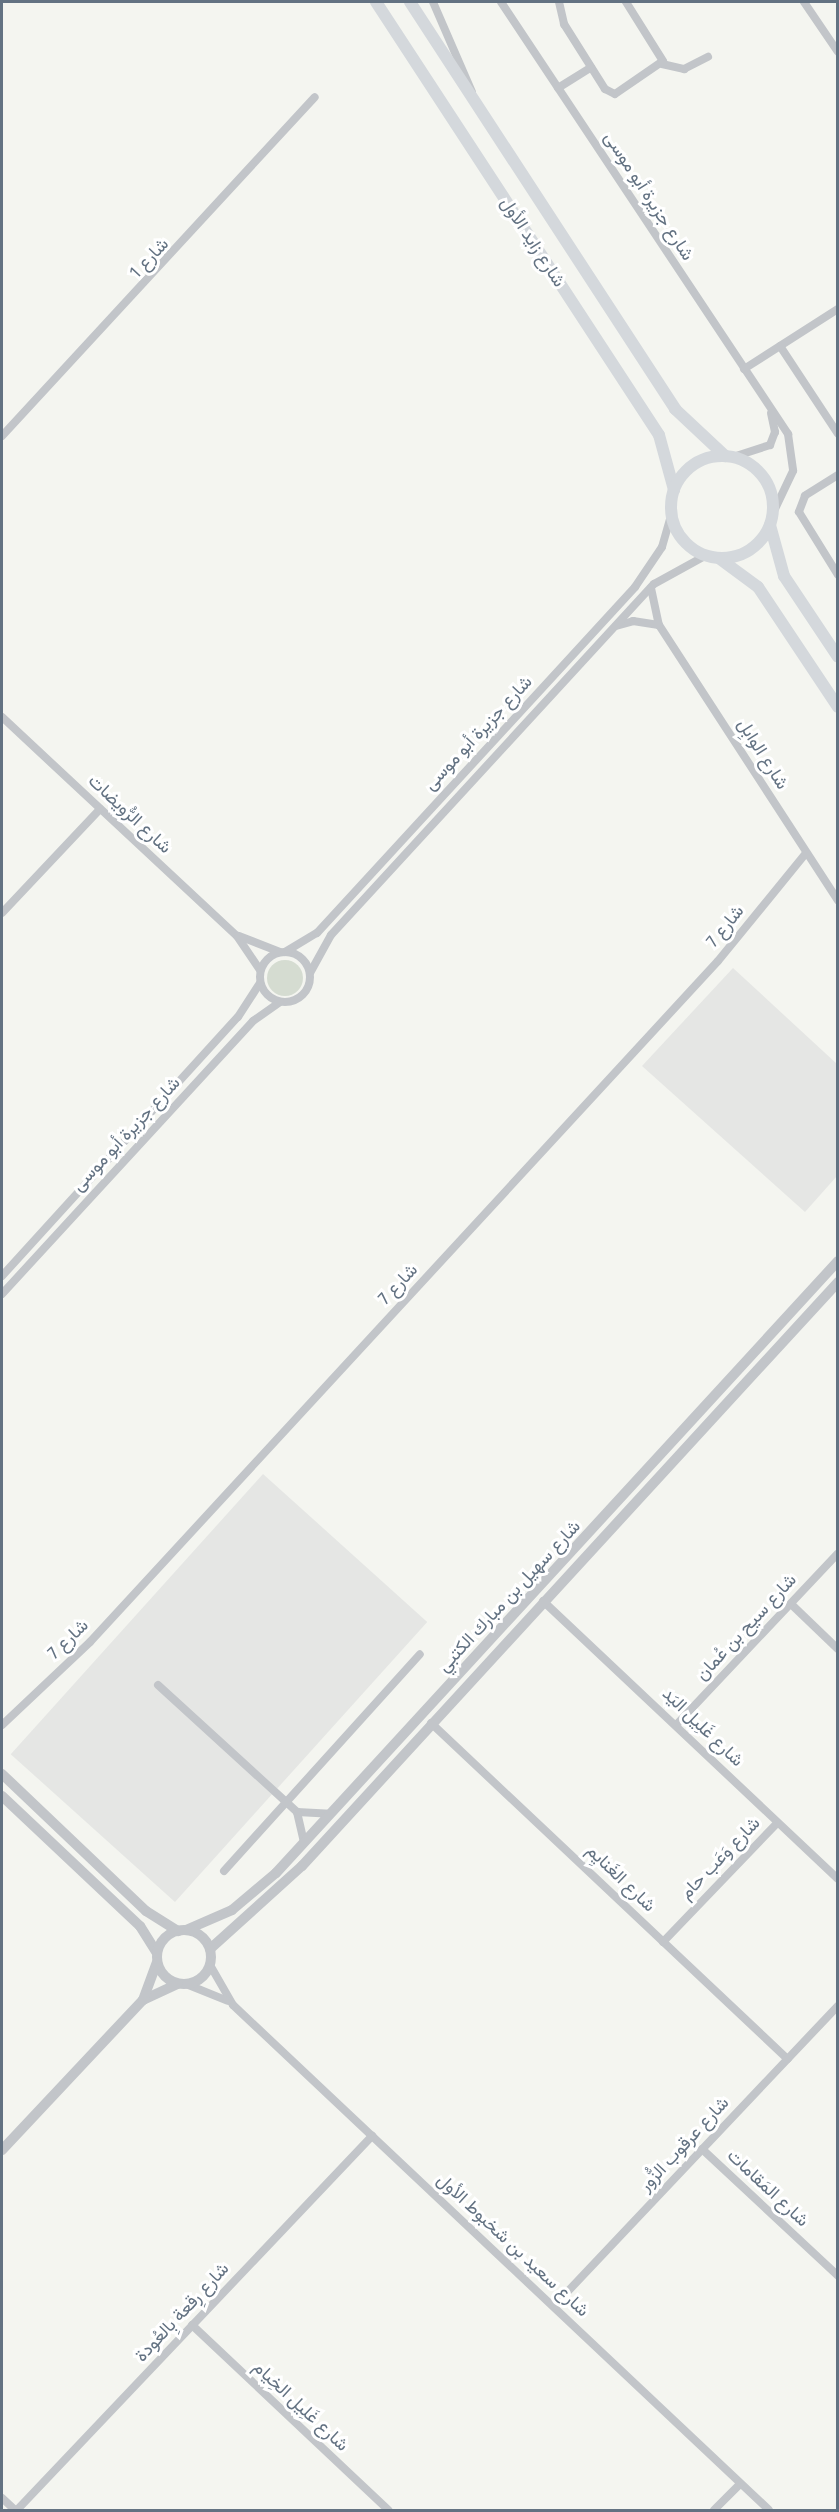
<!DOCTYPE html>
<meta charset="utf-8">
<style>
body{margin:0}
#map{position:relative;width:839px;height:2512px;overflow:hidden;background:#f4f5f0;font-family:"Fira Sans Condensed",Vazirmatn,sans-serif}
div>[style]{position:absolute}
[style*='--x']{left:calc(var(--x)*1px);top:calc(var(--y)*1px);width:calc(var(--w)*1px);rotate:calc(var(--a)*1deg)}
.built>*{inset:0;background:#e5e6e4;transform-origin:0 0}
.green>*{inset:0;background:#d5dcd1}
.round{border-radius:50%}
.minor>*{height:8px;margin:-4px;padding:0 4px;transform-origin:4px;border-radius:4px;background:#c2c5c9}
.minor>.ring{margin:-4px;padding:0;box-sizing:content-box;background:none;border:8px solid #c2c5c9;border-radius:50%}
.tertiary>*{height:10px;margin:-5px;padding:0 5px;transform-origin:5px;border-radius:5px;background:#c2c5c9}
.tertiary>.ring{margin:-5px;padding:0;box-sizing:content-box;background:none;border:10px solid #c2c5c9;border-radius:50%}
.secondary>*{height:12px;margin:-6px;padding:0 6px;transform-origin:6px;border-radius:6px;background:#d4d8dc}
.secondary>.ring{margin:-6px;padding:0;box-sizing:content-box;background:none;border:12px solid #d4d8dc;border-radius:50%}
span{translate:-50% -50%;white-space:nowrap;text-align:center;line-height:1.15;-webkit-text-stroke:6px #fff;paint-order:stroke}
.street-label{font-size:18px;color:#637282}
.frame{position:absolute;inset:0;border:3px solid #637282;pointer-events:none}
</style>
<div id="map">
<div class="built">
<i style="clip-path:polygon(733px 968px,837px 1064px,837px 1176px,805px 1212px,642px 1066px)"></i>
<i style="left:263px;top:1474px;width:221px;height:377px;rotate:42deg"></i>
</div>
<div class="green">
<i class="round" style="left:267px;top:960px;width:36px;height:36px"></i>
</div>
<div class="minor">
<i style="--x:433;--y:2;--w:98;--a:66.6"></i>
<i style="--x:501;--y:2;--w:519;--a:56.4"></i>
<i style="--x:788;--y:434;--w:37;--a:82"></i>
<i style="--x:793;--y:471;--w:44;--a:115.4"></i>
<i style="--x:559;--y:2;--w:23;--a:77"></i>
<i style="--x:564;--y:24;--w:77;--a:57.8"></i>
<i style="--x:605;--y:89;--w:11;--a:27"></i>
<i style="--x:615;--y:94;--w:58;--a:-34.5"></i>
<i style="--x:663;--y:61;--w:70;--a:-122.1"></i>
<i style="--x:804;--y:2;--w:60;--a:55.8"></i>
<i style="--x:662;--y:64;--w:23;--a:13"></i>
<i style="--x:684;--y:69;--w:27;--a:-27"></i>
<i style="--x:558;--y:88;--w:39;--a:-32"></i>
<i style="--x:780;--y:346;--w:105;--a:56.6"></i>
<i style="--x:744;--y:369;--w:112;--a:-32.6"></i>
<i style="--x:2;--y:436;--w:461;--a:-47.3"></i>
<i style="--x:733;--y:457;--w:39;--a:-18"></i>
<i style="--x:770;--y:445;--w:14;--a:-69"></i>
<i style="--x:775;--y:432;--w:19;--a:-102"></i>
<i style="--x:838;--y:475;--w:39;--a:148"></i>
<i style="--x:805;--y:496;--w:17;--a:111"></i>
<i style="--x:799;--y:512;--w:74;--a:58.2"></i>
<i style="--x:651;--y:588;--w:38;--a:78"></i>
<i style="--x:659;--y:625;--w:329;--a:57"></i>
<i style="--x:616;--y:626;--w:18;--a:-16"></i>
<i style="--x:633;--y:621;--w:26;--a:9"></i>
<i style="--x:2;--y:717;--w:321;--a:43"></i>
<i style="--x:237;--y:936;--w:41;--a:55.9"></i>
<i style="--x:2;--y:913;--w:143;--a:-46.7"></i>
<i style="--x:239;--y:936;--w:44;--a:21.3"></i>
<i class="ring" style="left:260px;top:952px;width:42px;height:42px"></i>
<i style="--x:285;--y:952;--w:37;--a:-31"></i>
<i style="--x:317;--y:933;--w:470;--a:-47.4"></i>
<i style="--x:635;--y:587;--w:48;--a:-56"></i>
<i style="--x:662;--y:547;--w:32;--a:-74"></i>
<i style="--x:310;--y:973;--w:43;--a:-61.1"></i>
<i style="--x:331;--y:935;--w:477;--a:-47.4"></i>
<i style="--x:654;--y:584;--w:58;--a:-28.8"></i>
<i style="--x:2;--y:1276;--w:350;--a:-47.7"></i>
<i style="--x:238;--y:1017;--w:40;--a:-57.1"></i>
<i style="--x:2;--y:1294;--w:371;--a:-47.4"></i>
<i style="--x:253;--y:1021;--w:33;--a:-35"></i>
<i style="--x:543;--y:1601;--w:405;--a:43.3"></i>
<i style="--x:791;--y:1604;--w:65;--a:43.8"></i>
<i style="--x:158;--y:1685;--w:188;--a:42.4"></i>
<i style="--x:297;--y:1812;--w:33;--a:3"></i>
<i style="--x:431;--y:1723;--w:490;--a:43.3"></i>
<i style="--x:678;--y:1723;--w:233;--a:-46.7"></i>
<i style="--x:2;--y:1725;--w:121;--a:-43.3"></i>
<i style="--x:90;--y:1642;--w:926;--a:-47.32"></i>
<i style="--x:718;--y:961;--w:139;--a:-50.8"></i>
<i style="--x:297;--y:1812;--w:31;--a:77"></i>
<i style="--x:224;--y:1871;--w:292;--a:-47.9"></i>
<i style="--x:663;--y:1942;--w:165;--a:-46.2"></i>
<i style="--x:210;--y:1965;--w:46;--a:60.1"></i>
<i style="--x:233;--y:2005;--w:736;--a:43.29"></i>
<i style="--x:186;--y:1984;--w:45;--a:22"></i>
<i style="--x:702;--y:2149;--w:186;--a:43"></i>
<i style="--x:554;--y:2306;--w:413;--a:-46.6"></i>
<i style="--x:192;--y:2325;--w:270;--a:43.3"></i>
<i style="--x:2;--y:2498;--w:18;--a:43"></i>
<i style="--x:17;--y:2510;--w:516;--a:-46.49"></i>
<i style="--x:714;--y:2510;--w:37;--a:-45"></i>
</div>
<div class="tertiary">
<i style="--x:2;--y:1774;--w:199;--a:43.6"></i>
<i style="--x:146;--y:1911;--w:38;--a:32"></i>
<i style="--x:2;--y:1796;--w:190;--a:43.3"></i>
<i style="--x:140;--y:1926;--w:32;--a:58"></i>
<i style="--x:186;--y:1930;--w:50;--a:-23.5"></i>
<i style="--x:232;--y:1910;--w:57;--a:-40.1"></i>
<i style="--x:276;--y:1873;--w:831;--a:-47.44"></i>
<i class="ring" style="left:157px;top:1930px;width:44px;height:44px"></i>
<i style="--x:210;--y:1949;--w:124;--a:-42.1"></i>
<i style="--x:302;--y:1866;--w:793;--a:-47.45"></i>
<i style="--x:143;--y:2000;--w:38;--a:-25"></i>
<i style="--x:2;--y:2150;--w:206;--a:-46.8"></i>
<i style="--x:143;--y:2000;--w:40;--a:-69.8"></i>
</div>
<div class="secondary">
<i style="--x:376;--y:2;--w:517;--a:56.83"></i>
<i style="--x:659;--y:435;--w:57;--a:74.7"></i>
<i style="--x:410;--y:2;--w:486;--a:56.9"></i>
<i style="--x:675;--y:409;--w:69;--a:43.2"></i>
<i class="ring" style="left:671px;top:456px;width:90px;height:90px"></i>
<i style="--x:770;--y:525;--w:53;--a:74.6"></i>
<i style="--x:784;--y:576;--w:97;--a:56.3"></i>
<i style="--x:720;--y:559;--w:47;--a:36.4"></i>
<i style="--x:758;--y:587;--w:144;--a:56.3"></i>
</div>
<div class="street-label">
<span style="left:649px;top:196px;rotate:57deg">شارع جزيرة أبو موسى</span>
<span style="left:533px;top:242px;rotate:57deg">شارع زايد الأول</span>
<span style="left:149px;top:258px;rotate:-47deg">شارع 1</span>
<span style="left:478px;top:733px;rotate:-47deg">شارع جزيرة أبو موسى</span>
<span style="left:763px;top:754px;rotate:58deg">شارع الوابِل</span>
<span style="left:130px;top:814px;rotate:43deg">شارع الرُّويضات</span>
<span style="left:725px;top:926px;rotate:-51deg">شارع 7</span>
<span style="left:126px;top:1134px;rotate:-47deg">شارع جزيرة أبو موسى</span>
<span style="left:398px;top:1284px;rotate:-47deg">شارع 7</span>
<span style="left:509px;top:1596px;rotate:-47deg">شارع سهيل بن مبارك الكتبي</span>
<span style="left:746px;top:1627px;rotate:-47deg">شارع سيح بن عُمان</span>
<span style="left:68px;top:1639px;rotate:-44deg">شارع 7</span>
<span style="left:703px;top:1727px;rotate:44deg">شارع غَلِيل اليَد</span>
<span style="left:720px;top:1858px;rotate:-46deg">شارع وَعَب حام</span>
<span style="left:621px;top:1878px;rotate:44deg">شارع الغَنايِم</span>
<span style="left:684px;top:2144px;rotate:-47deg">شارع عرقوب الزُّور</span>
<span style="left:768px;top:2188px;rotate:43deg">شارع المَقامات</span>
<span style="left:513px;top:2245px;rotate:43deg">شارع سعيد بن شخبوط الأول</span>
<span style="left:182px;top:2312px;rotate:-47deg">شارع رِقعة بِالعُودة</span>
<span style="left:301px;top:2406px;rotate:43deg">شارع غَلِيل الخِيام</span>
</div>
<div class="frame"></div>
</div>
